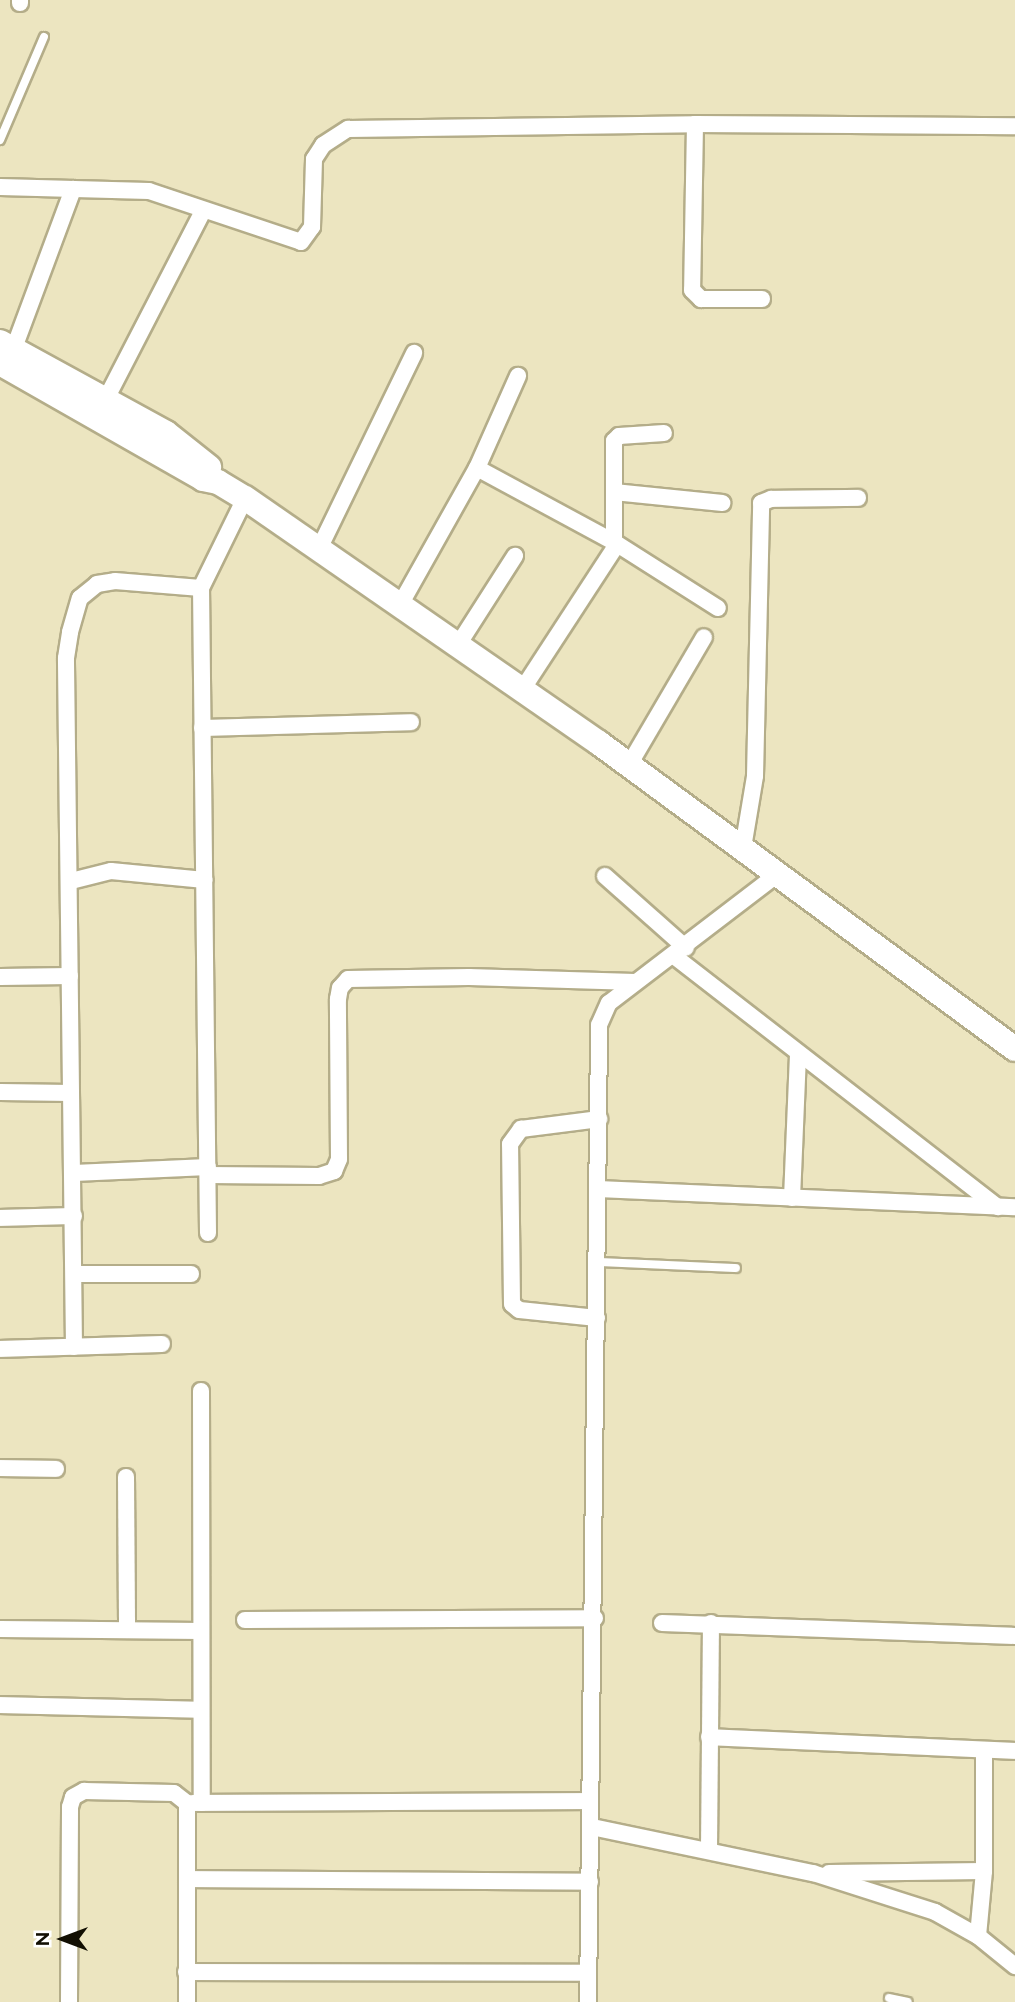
<!DOCTYPE html>
<style>
body{margin:0}
#map{position:relative;width:1015px;height:2002px;overflow:hidden;background:#ece5c0;font-family:Raleway,sans-serif}
div>[style]{position:absolute}
[style*='--x']{left:calc(var(--x)*1px);top:calc(var(--y)*1px);width:calc(var(--w)*1px);rotate:calc(var(--a)*1deg)}
.roads{filter:drop-shadow(2px 0 #b4ad89) drop-shadow(-2px 0 #b4ad89) drop-shadow(0 2px #b4ad89) drop-shadow(0 -2px #b4ad89)}
.service>*{height:8px;margin:-4px;padding:0 4px;transform-origin:4px;border-radius:4px;background:#fff}
.minor>*{height:16px;margin:-8px;padding:0 8px;transform-origin:8px;border-radius:8px;background:#fff}
.trunk>*{height:24px;margin:-12px;padding:0 12px;transform-origin:12px;border-radius:12px;background:#fff}
span{translate:-50% -50%;white-space:nowrap;text-align:center;line-height:1.15;-webkit-text-stroke:7px #fff;paint-order:stroke}
.north{position:absolute;left:28px;top:1904px;width:70px;height:70px;-webkit-text-stroke:5px #fff;paint-order:stroke;rotate:270deg;font-size:19px;font-weight:700;line-height:28px;text-align:center;color:#120f03}
.north::after{content:'';display:block;margin:auto;width:24px;height:32px;background:#120f03;clip-path:polygon(50% 0,100% 100%,50% 72%,0 100%)}
</style>
<div id="map">
<div class="roads">
<div class="service">
<i style="--x:0;--y:140;--w:112;--a:-66.9"></i>
<i style="--x:598;--y:1262;--w:138;--a:2.5"></i>
<i style="--x:889;--y:1998;--w:19;--a:12"></i>
</div>
<div class="minor">
<i style="--x:20;--y:3;--w:3;--a:-90"></i>
<i style="--x:695;--y:124;--w:166;--a:91"></i>
<i style="--x:692;--y:290;--w:13;--a:45"></i>
<i style="--x:701;--y:299;--w:61;--a:0"></i>
<i style="--x:0;--y:187;--w:149;--a:1.5"></i>
<i style="--x:149;--y:191;--w:160;--a:18.5"></i>
<i style="--x:301;--y:242;--w:19;--a:-54"></i>
<i style="--x:312;--y:227;--w:68;--a:-88.3"></i>
<i style="--x:314;--y:159;--w:17;--a:-57"></i>
<i style="--x:323;--y:145;--w:30;--a:-33"></i>
<i style="--x:348;--y:129;--w:347;--a:-0.8"></i>
<i style="--x:695;--y:124;--w:320;--a:0.4"></i>
<i style="--x:14;--y:348;--w:170;--a:-69.6"></i>
<i style="--x:106;--y:399;--w:212;--a:-62.7"></i>
<i style="--x:477;--y:468;--w:156;--a:28.4"></i>
<i style="--x:614;--y:542;--w:123;--a:32.4"></i>
<i style="--x:614;--y:492;--w:109;--a:5.8"></i>
<i style="--x:614;--y:542;--w:101;--a:-90"></i>
<i style="--x:614;--y:441;--w:7;--a:-45"></i>
<i style="--x:619;--y:436;--w:45;--a:-3.8"></i>
<i style="--x:319;--y:549;--w:218;--a:-64.1"></i>
<i style="--x:400;--y:605;--w:157;--a:-60.7"></i>
<i style="--x:477;--y:468;--w:101;--a:-66"></i>
<i style="--x:458;--y:645;--w:106;--a:-57.4"></i>
<i style="--x:522;--y:690;--w:174;--a:-56.9"></i>
<i style="--x:202;--y:728;--w:209;--a:-1.6"></i>
<i style="--x:629;--y:765;--w:148;--a:-59.6"></i>
<i style="--x:743;--y:848;--w:73;--a:-80.5"></i>
<i style="--x:755;--y:776;--w:273;--a:-88.7"></i>
<i style="--x:761;--y:503;--w:11;--a:-22"></i>
<i style="--x:771;--y:499;--w:87;--a:-0.7"></i>
<i style="--x:605;--y:876;--w:108;--a:41.6"></i>
<i style="--x:71;--y:881;--w:41;--a:-14"></i>
<i style="--x:111;--y:871;--w:94;--a:5.5"></i>
<i style="--x:674;--y:956;--w:410;--a:37.8"></i>
<i style="--x:0;--y:977;--w:70;--a:-0.8"></i>
<i style="--x:0;--y:1092;--w:71;--a:0.8"></i>
<i style="--x:74;--y:1173;--w:134;--a:-2.6"></i>
<i style="--x:208;--y:1175;--w:111;--a:0.5"></i>
<i style="--x:319;--y:1176;--w:16;--a:-18"></i>
<i style="--x:334;--y:1171;--w:13;--a:-67"></i>
<i style="--x:339;--y:1159;--w:160;--a:-90.4"></i>
<i style="--x:338;--y:999;--w:11;--a:-80"></i>
<i style="--x:340;--y:988;--w:12;--a:-48"></i>
<i style="--x:348;--y:979;--w:121;--a:-0.9"></i>
<i style="--x:469;--y:977;--w:166;--a:1.7"></i>
<i style="--x:598;--y:1189;--w:417;--a:2.5"></i>
<i style="--x:792;--y:1198;--w:144;--a:-87.6"></i>
<i style="--x:0;--y:1218;--w:74;--a:-1.5"></i>
<i style="--x:208;--y:1233;--w:645;--a:-90.62"></i>
<i style="--x:201;--y:588;--w:100;--a:-63.9"></i>
<i style="--x:74;--y:1274;--w:117;--a:0"></i>
<i style="--x:597;--y:1318;--w:78;--a:-174.1"></i>
<i style="--x:519;--y:1310;--w:9;--a:-139"></i>
<i style="--x:512;--y:1304;--w:160;--a:-90.7"></i>
<i style="--x:510;--y:1144;--w:19;--a:-54"></i>
<i style="--x:521;--y:1129;--w:79;--a:-7.3"></i>
<i style="--x:74;--y:1347;--w:689;--a:-90.67"></i>
<i style="--x:66;--y:658;--w:26;--a:-81"></i>
<i style="--x:70;--y:632;--w:35;--a:-74"></i>
<i style="--x:80;--y:598;--w:22;--a:-39"></i>
<i style="--x:97;--y:584;--w:18;--a:-9"></i>
<i style="--x:115;--y:581;--w:86;--a:4.7"></i>
<i style="--x:0;--y:1349;--w:162;--a:-1.8"></i>
<i style="--x:201;--y:1391;--w:412;--a:89.9"></i>
<i style="--x:0;--y:1468;--w:56;--a:1"></i>
<i style="--x:126;--y:1477;--w:153;--a:89.6"></i>
<i style="--x:245;--y:1620;--w:350;--a:-0.3"></i>
<i style="--x:662;--y:1623;--w:353;--a:2.1"></i>
<i style="--x:0;--y:1629;--w:201;--a:0.6"></i>
<i style="--x:0;--y:1705;--w:201;--a:1.4"></i>
<i style="--x:709;--y:1737;--w:306;--a:2.6"></i>
<i style="--x:193;--y:1803;--w:397;--a:-0.3"></i>
<i style="--x:592;--y:1827;--w:226;--a:11.8"></i>
<i style="--x:813;--y:1873;--w:128;--a:17.7"></i>
<i style="--x:935;--y:1912;--w:49;--a:29.2"></i>
<i style="--x:978;--y:1936;--w:48;--a:39"></i>
<i style="--x:709;--y:1850;--w:227;--a:-89.5"></i>
<i style="--x:829;--y:1873;--w:155;--a:-0.7"></i>
<i style="--x:187;--y:1879;--w:403;--a:0.4"></i>
<i style="--x:978;--y:1936;--w:65;--a:-84.7"></i>
<i style="--x:984;--y:1871;--w:121;--a:-90"></i>
<i style="--x:186;--y:1972;--w:402;--a:0.1"></i>
<i style="--x:69;--y:2002;--w:195;--a:-89.7"></i>
<i style="--x:70;--y:1807;--w:10;--a:-73"></i>
<i style="--x:73;--y:1797;--w:13;--a:-29"></i>
<i style="--x:84;--y:1791;--w:90;--a:1.3"></i>
<i style="--x:174;--y:1793;--w:16;--a:38"></i>
<i style="--x:187;--y:1803;--w:199;--a:90"></i>
<i style="--x:588;--y:2002;--w:977;--a:-89.35"></i>
<i style="--x:599;--y:1025;--w:24;--a:-66"></i>
<i style="--x:609;--y:1003;--w:213;--a:-37.4"></i>
</div>
<div class="trunk">
<i style="--x:0;--y:342;--w:189;--a:28.7"></i>
<i style="--x:166;--y:433;--w:55;--a:38.3"></i>
<i style="--x:0;--y:363;--w:234;--a:29.7"></i>
<i style="--x:203;--y:479;--w:15;--a:11"></i>
<i style="--x:218;--y:482;--w:31;--a:31"></i>
<i style="--x:245;--y:498;--w:431;--a:34.7"></i>
<i style="--x:599;--y:743;--w:516;--a:36.34"></i>
</div>
</div>
<div class="north">N</div>
</div>
